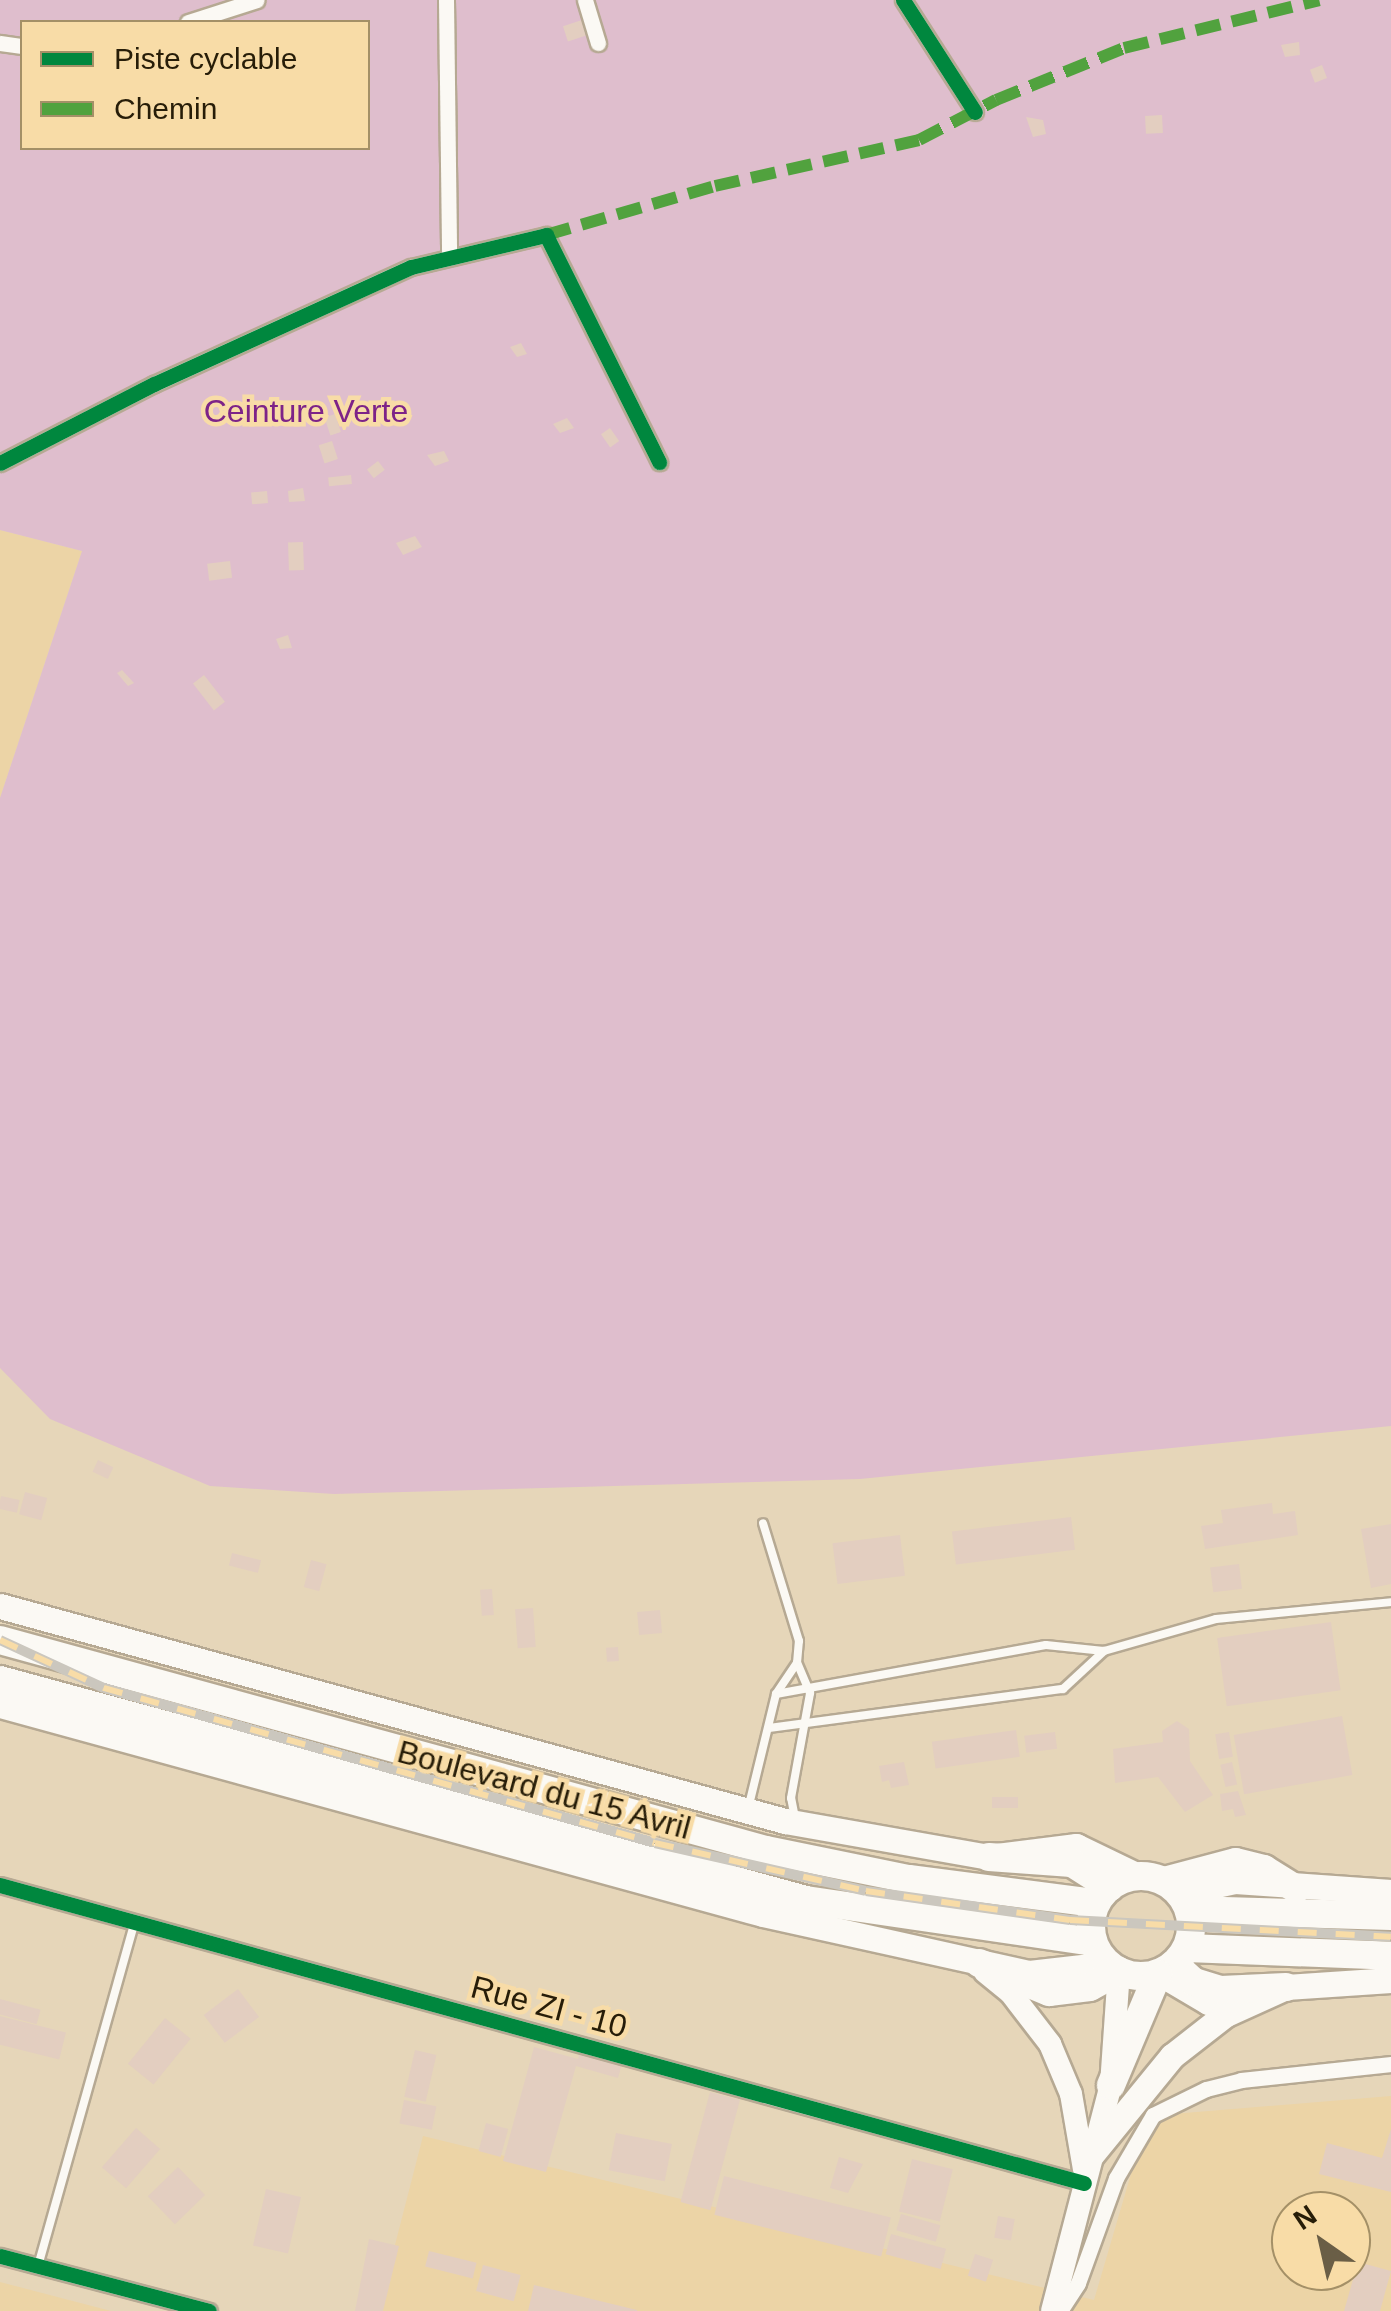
<!DOCTYPE html>
<style>
body{margin:0}
#map{position:relative;width:1391px;height:2311px;overflow:hidden;background:#e6d6b9;font-family:Arial,sans-serif}
div>[style]{position:absolute}
[style*='--x']{left:calc(var(--x)*1px);top:calc(var(--y)*1px);width:calc(var(--w)*1px);rotate:calc(var(--a)*1deg)}
.built>*{inset:0;background:#ecd4a6}
.green>*{inset:0;background:#dfbecd}
.building>*{inset:0;background:#e3cec0;transform-origin:0 0}
.roads{filter:drop-shadow(2px 0 #b6a993) drop-shadow(-2px 0 #b6a993) drop-shadow(0 2px #b6a993) drop-shadow(0 -2px #b6a993)}
.lane>*{height:8px;margin:-4px;padding:0 4px;transform-origin:4px;border-radius:4px;background:#fbf9f4}
.street>*{height:15px;margin:-7.5px;padding:0 7.5px;transform-origin:7.5px;border-radius:7.5px;background:#fbf9f4}
.secondary>*{height:22px;margin:-11px;padding:0 11px;transform-origin:11px;border-radius:11px;background:#fbf9f4}
.primary>*{height:25px;margin:-12.5px;padding:0 12.5px;transform-origin:12.5px;border-radius:12.5px;background:#fbf9f4}
.highway>*{height:28px;margin:-14px;padding:0 14px;transform-origin:14px;border-radius:14px;background:#fbf9f4}
.highway>.ring{margin:-14px;padding:0;box-sizing:content-box;background:none;border:28px solid #fbf9f4;border-radius:50%}
.rail>*{height:10px;margin-top:-5px;transform-origin:0;background:repeating-linear-gradient(90deg,#f8dca7 0 19px,#cbc7be 0 38px);box-sizing:border-box;border-block:2px solid #cbc7be}
.quiet>*{height:12px;margin-top:-6px;transform-origin:0;background:repeating-linear-gradient(90deg,#51a23e 0 25px,transparent 0 37px)}
.cycleway>*{height:15px;margin:-7.5px;padding:0 7.5px;transform-origin:7.5px;border-radius:7.5px;background:#00873e}
span{translate:-50% -50%;white-space:nowrap;text-align:center;line-height:1.15;-webkit-text-stroke:9px #f8dca7;paint-order:stroke}
.park-label{font-size:32px;color:#7d2388}
.street-label{font-size:32px;color:#271d08}
.legend{position:absolute;left:20px;top:20px;width:350px;height:130px;box-sizing:border-box;background:#f8dca7;border:2px solid #a49067;margin:0;padding:12px 18px;list-style:none;font-size:30px;color:#271d08}
.legend li{display:flex;align-items:center;gap:20px;height:50px}
.legend b{width:50px;border:2px solid #a49067}
.north{position:absolute;left:1271px;top:2191px;width:100px;height:100px;box-sizing:border-box;background:#f8dca7;border:2px solid #a49067;border-radius:50%;rotate:326deg;font-size:28px;font-weight:700;line-height:40px;text-align:center;color:#271d08}
.north::after{content:'';display:block;margin:auto;width:35px;height:45px;background:#6a5e46;clip-path:polygon(50% 0,100% 100%,50% 72%,0 100%)}
</style>
<div id="map">
<div class="built">
<i style="clip-path:polygon(0 530px,82px 551px,0 798px)"></i>
<i style="clip-path:polygon(evenodd,1391px 2096px,1391px 2311px,378px 2311px,423px 2136px,1094px 2300px,1148px 2116px,1391px 2096px,1291px 2211px,1351px 2211px,1351px 2271px,1291px 2271px,1291px 2211px)"></i>
<i style="clip-path:polygon(0 2282px,111px 2311px,0 2311px)"></i>
</div>
<div class="green">
<i style="clip-path:polygon(evenodd,0 0,1391px 0,1391px 1426px,860px 1479px,334px 1494px,210px 1486px,50px 1419px,0 1368px,0 798px,82px 551px,0 530px,0 0,22px 22px,368px 22px,368px 148px,22px 148px,22px 22px)"></i>
</div>
<div class="building">
<i style="left:582px;top:20px;width:16px;height:20px;rotate:72deg"></i>
<i style="clip-path:polygon(1299px 42px,1300px 55px,1285px 57px,1281px 45px)"></i>
<i style="left:1322px;top:65px;width:14px;height:13px;rotate:69deg"></i>
<i style="left:1162px;top:115px;width:18px;height:17px;rotate:87deg"></i>
<i style="clip-path:polygon(1026px 117px,1043px 120px,1046px 134px,1033px 137px)"></i>
<i style="clip-path:polygon(521px 343px,527px 354px,517px 357px,510px 347px)"></i>
<i style="left:335px;top:414px;width:19px;height:11px;rotate:72deg"></i>
<i style="clip-path:polygon(567px 418px,574px 428px,560px 433px,553px 424px)"></i>
<i style="left:610px;top:428px;width:16px;height:11px;rotate:55deg"></i>
<i style="left:332px;top:441px;width:19px;height:14px;rotate:72deg"></i>
<i style="clip-path:polygon(444px 451px,449px 461px,435px 466px,427px 455px)"></i>
<i style="left:378px;top:461px;width:11px;height:14px;rotate:52deg"></i>
<i style="left:351px;top:475px;width:9px;height:23px;rotate:84deg"></i>
<i style="clip-path:polygon(303px 488px,305px 501px,289px 502px,288px 491px)"></i>
<i style="left:267px;top:491px;width:12px;height:16px;rotate:85deg"></i>
<i style="clip-path:polygon(415px 536px,422px 547px,403px 555px,396px 543px)"></i>
<i style="left:303px;top:542px;width:28px;height:15px;rotate:88deg"></i>
<i style="left:230px;top:561px;width:17px;height:23px;rotate:83deg"></i>
<i style="clip-path:polygon(288px 635px,292px 648px,280px 649px,276px 639px)"></i>
<i style="clip-path:polygon(122px 670px,134px 683px,128px 686px,117px 673px)"></i>
<i style="left:204px;top:675px;width:34px;height:14px;rotate:52deg"></i>
<i style="left:98px;top:1460px;width:17px;height:13px;rotate:25deg"></i>
<i style="left:25px;top:1492px;width:23px;height:23px;rotate:15deg"></i>
<i style="left:1px;top:1496px;width:19px;height:13px;rotate:12deg"></i>
<i style="clip-path:polygon(1272px 1503px,1273px 1514px,1295px 1511px,1298px 1535px,1205px 1549px,1201px 1526px,1223px 1523px,1221px 1510px)"></i>
<i style="left:1071px;top:1517px;width:33px;height:120px;rotate:83deg"></i>
<i style="clip-path:polygon(1391px 1524px,1391px 1584px,1371px 1588px,1361px 1529px)"></i>
<i style="left:900px;top:1535px;width:41px;height:68px;rotate:83deg"></i>
<i style="left:232px;top:1553px;width:30px;height:13px;rotate:14deg"></i>
<i style="left:311px;top:1560px;width:16px;height:28px;rotate:15deg"></i>
<i style="left:1239px;top:1564px;width:25px;height:29px;rotate:83deg"></i>
<i style="left:492px;top:1589px;width:26px;height:12px;rotate:86deg"></i>
<i style="left:533px;top:1608px;width:39px;height:18px;rotate:86deg"></i>
<i style="left:660px;top:1610px;width:23px;height:23px;rotate:85deg"></i>
<i style="left:1331px;top:1622px;width:69px;height:115px;rotate:82deg"></i>
<i style="left:618px;top:1647px;width:14px;height:12px;rotate:86deg"></i>
<i style="left:1342px;top:1716px;width:60px;height:110px;rotate:80deg"></i>
<i style="clip-path:polygon(1177px 1721px,1189px 1729px,1190px 1761px,1213px 1795px,1185px 1812px,1158px 1777px,1115px 1783px,1113px 1749px,1163px 1742px,1162px 1731px)"></i>
<i style="left:1016px;top:1730px;width:27px;height:85px;rotate:82deg"></i>
<i style="left:1055px;top:1732px;width:17px;height:31px;rotate:83deg"></i>
<i style="left:1229px;top:1732px;width:25px;height:14px;rotate:81deg"></i>
<i style="clip-path:polygon(904px 1762px,909px 1785px,891px 1788px,889px 1780px,882px 1782px,879px 1766px)"></i>
<i style="left:1232px;top:1762px;width:23px;height:12px;rotate:77deg"></i>
<i style="clip-path:polygon(1238px 1791px,1246px 1815px,1235px 1817px,1233px 1809px,1222px 1811px,1220px 1794px)"></i>
<i style="left:992px;top:1797px;width:26px;height:11px"></i>
<i style="left:238px;top:1989px;width:35px;height:43px;rotate:53deg"></i>
<i style="left:0;top:1999px;width:42px;height:15px;rotate:15deg"></i>
<i style="left:0;top:2016px;width:68px;height:28px;rotate:14deg"></i>
<i style="left:165px;top:2018px;width:33px;height:59px;rotate:39deg"></i>
<i style="clip-path:polygon(534px 2047px,578px 2059px,581px 2048px,623px 2060px,618px 2078px,576px 2066px,546px 2172px,503px 2161px)"></i>
<i style="left:415px;top:2050px;width:22px;height:48px;rotate:13deg"></i>
<i style="left:710px;top:2092px;width:31px;height:114px;rotate:15deg"></i>
<i style="left:404px;top:2100px;width:33px;height:24px;rotate:11deg"></i>
<i style="left:486px;top:2123px;width:23px;height:29px;rotate:15deg"></i>
<i style="left:136px;top:2128px;width:32px;height:52px;rotate:41deg"></i>
<i style="clip-path:polygon(1391px 2129px,1391px 2192px,1319px 2174px,1327px 2143px,1382px 2158px)"></i>
<i style="left:616px;top:2133px;width:57px;height:38px;rotate:11deg"></i>
<i style="clip-path:polygon(839px 2157px,863px 2164px,848px 2193px,830px 2188px)"></i>
<i style="left:912px;top:2159px;width:42px;height:54px;rotate:14deg"></i>
<i style="left:178px;top:2167px;width:39px;height:42px;rotate:46deg"></i>
<i style="left:724px;top:2176px;width:172px;height:40px;rotate:14deg"></i>
<i style="left:266px;top:2189px;width:36px;height:58px;rotate:13deg"></i>
<i style="left:901px;top:2214px;width:41px;height:17px;rotate:16deg"></i>
<i style="left:998px;top:2216px;width:17px;height:22px;rotate:10deg"></i>
<i style="left:891px;top:2234px;width:57px;height:21px;rotate:15deg"></i>
<i style="clip-path:polygon(369px 2239px,399px 2246px,383px 2311px,355px 2311px)"></i>
<i style="left:429px;top:2251px;width:49px;height:16px;rotate:14deg"></i>
<i style="left:975px;top:2254px;width:19px;height:23px;rotate:18deg"></i>
<i style="clip-path:polygon(1358px 2262px,1391px 2271px,1380px 2311px,1344px 2311px)"></i>
<i style="left:483px;top:2265px;width:39px;height:27px;rotate:15deg"></i>
<i style="clip-path:polygon(534px 2285px,637px 2310px,637px 2311px,528px 2311px)"></i>
</div>
<div class="roads">
<div class="lane">
<i style="--x:776;--y:1694;--w:274;--a:-10.3"></i>
<i style="--x:1046;--y:1645;--w:58;--a:5.9"></i>
<i style="--x:1104;--y:1651;--w:116;--a:-15.9"></i>
<i style="--x:1216;--y:1619;--w:176;--a:-5.5"></i>
<i style="--x:769;--y:1728;--w:297;--a:-7.6"></i>
<i style="--x:1063;--y:1689;--w:56;--a:-42.8"></i>
<i style="--x:748;--y:1809;--w:118;--a:-76.3"></i>
<i style="--x:776;--y:1694;--w:37;--a:-56"></i>
<i style="--x:797;--y:1663;--w:22;--a:-85"></i>
<i style="--x:799;--y:1641;--w:123;--a:-107"></i>
<i style="--x:795;--y:1818;--w:20;--a:-101"></i>
<i style="--x:791;--y:1798;--w:107;--a:-79.7"></i>
<i style="--x:810;--y:1693;--w:33;--a:-113"></i>
<i style="--x:38;--y:2266;--w:355;--a:-74.3"></i>
</div>
<div class="street">
<i style="--x:446;--y:0;--w:254;--a:89.3"></i>
<i style="--x:585;--y:0;--w:45;--a:73.2"></i>
<i style="--x:903;--y:0;--w:133;--a:57.3"></i>
<i style="--x:188;--y:22;--w:72;--a:-17.7"></i>
<i style="--x:0;--y:43;--w:22;--a:8"></i>
<i style="--x:0;--y:463;--w:173;--a:-27.2"></i>
<i style="--x:154;--y:384;--w:282;--a:-24.5"></i>
<i style="--x:411;--y:267;--w:139;--a:-13.3"></i>
<i style="--x:546;--y:235;--w:254;--a:63.5"></i>
<i style="--x:0;--y:1885;--w:1124;--a:15.37"></i>
<i style="--x:0;--y:2256;--w:216;--a:14.7"></i>
<i style="--x:1060;--y:2311;--w:33;--a:-57"></i>
<i style="--x:1078;--y:2283;--w:112;--a:-70.1"></i>
<i style="--x:1116;--y:2178;--w:73;--a:-59.6"></i>
<i style="--x:1153;--y:2115;--w:59;--a:-26.1"></i>
<i style="--x:1206;--y:2089;--w:36;--a:-14"></i>
<i style="--x:1241;--y:2080;--w:151;--a:-6.1"></i>
</div>
<div class="secondary">
<i style="--x:985;--y:1972;--w:32;--a:39"></i>
<i style="--x:1010;--y:1992;--w:66;--a:52.4"></i>
<i style="--x:1050;--y:2044;--w:54;--a:67.2"></i>
<i style="--x:1071;--y:2094;--w:76;--a:80.2"></i>
<i style="--x:1052;--y:2311;--w:234;--a:-75.4"></i>
<i style="--x:1111;--y:2085;--w:114;--a:-86"></i>
</div>
<div class="primary">
<i style="--x:0;--y:1606;--w:814;--a:15.32"></i>
<i style="--x:785;--y:1821;--w:207;--a:10"></i>
<i style="--x:989;--y:1857;--w:88;--a:-7.2"></i>
<i style="--x:1076;--y:1846;--w:69;--a:25.8"></i>
<i style="--x:0;--y:1705;--w:791;--a:15.32"></i>
<i style="--x:763;--y:1914;--w:272;--a:12.5"></i>
<i style="--x:1029;--y:1973;--w:80;--a:-6.5"></i>
<i style="--x:1179;--y:1893;--w:57;--a:-12.1"></i>
<i style="--x:1235;--y:1881;--w:156;--a:4"></i>
<i style="--x:1159;--y:1973;--w:57;--a:30.6"></i>
<i style="--x:1208;--y:2002;--w:37;--a:0"></i>
<i style="--x:1092;--y:2154;--w:127;--a:-50.8"></i>
<i style="--x:1172;--y:2056;--w:68;--a:-37.9"></i>
<i style="--x:1226;--y:2014;--w:66;--a:-24.2"></i>
<i style="--x:1286;--y:1987;--w:105;--a:-3.8"></i>
</div>
<div class="highway">
<i style="--x:0;--y:1640;--w:794;--a:15.33"></i>
<i style="--x:766;--y:1850;--w:146;--a:11.5"></i>
<i style="--x:909;--y:1879;--w:188;--a:7.4"></i>
<i style="--x:0;--y:1680;--w:835;--a:15.27"></i>
<i style="--x:806;--y:1900;--w:290;--a:8.3"></i>
<i style="--x:989;--y:1857;--w:83;--a:4.1"></i>
<i style="--x:1072;--y:1863;--w:45;--a:32.3"></i>
<i class="ring" style="left:1091px;top:1876px;width:72px;height:72px"></i>
<i style="--x:1164;--y:1881;--w:74;--a:-14.8"></i>
<i style="--x:1236;--y:1862;--w:29;--a:14"></i>
<i style="--x:1264;--y:1869;--w:38;--a:32"></i>
<i style="--x:1189;--y:1910;--w:202;--a:1.7"></i>
<i style="--x:1187;--y:1948;--w:204;--a:2.2"></i>
<i style="--x:979;--y:1963;--w:76;--a:22.5"></i>
<i style="--x:1049;--y:1992;--w:41;--a:-7"></i>
<i style="--x:1090;--y:1987;--w:33;--a:-29"></i>
<i style="--x:1174;--y:1964;--w:27;--a:42"></i>
<i style="--x:1194;--y:1982;--w:28;--a:17"></i>
<i style="--x:1221;--y:1990;--w:65;--a:-2.6"></i>
<i style="--x:1111;--y:2085;--w:121;--a:-67.1"></i>
</div>
</div>
<div class="rail">
<i style="--x:0;--y:1640;--w:115;--a:24.8"></i>
<i style="--x:104;--y:1688;--w:572;--a:15.71"></i>
<i style="--x:655;--y:1843;--w:216;--a:12.8"></i>
<i style="--x:866;--y:1891;--w:206;--a:8.1"></i>
<i style="--x:1070;--y:1920;--w:321;--a:3"></i>
</div>
<div class="quiet">
<i style="--x:546;--y:235;--w:176;--a:-16.2"></i>
<i style="--x:715;--y:186;--w:209;--a:-12.7"></i>
<i style="--x:919;--y:140;--w:87;--a:-27.5"></i>
<i style="--x:996;--y:100;--w:138;--a:-22.1"></i>
<i style="--x:1124;--y:48;--w:201;--a:-13.8"></i>
</div>
<div class="cycleway">
<i style="--x:903;--y:0;--w:133;--a:57.3"></i>
<i style="--x:0;--y:463;--w:173;--a:-27.2"></i>
<i style="--x:154;--y:384;--w:282;--a:-24.5"></i>
<i style="--x:411;--y:267;--w:139;--a:-13.3"></i>
<i style="--x:546;--y:235;--w:254;--a:63.5"></i>
<i style="--x:0;--y:1885;--w:1124;--a:15.37"></i>
<i style="--x:0;--y:2256;--w:216;--a:14.7"></i>
</div>
<div class="park-label">
<span style="left:306px;top:411px">Ceinture Verte</span>
</div>
<div class="street-label">
<span style="left:544px;top:1790px;rotate:15deg">Boulevard du 15 Avril</span>
<span style="left:549px;top:2007px;rotate:15deg">Rue ZI - 10</span>
</div>
<ul class="legend">
<li><b style="height:12px;background:#00873e"></b>Piste cyclable</li>
<li><b style="height:12px;background:#51a23e"></b>Chemin</li>
</ul>
<div class="north">N</div>
</div>
